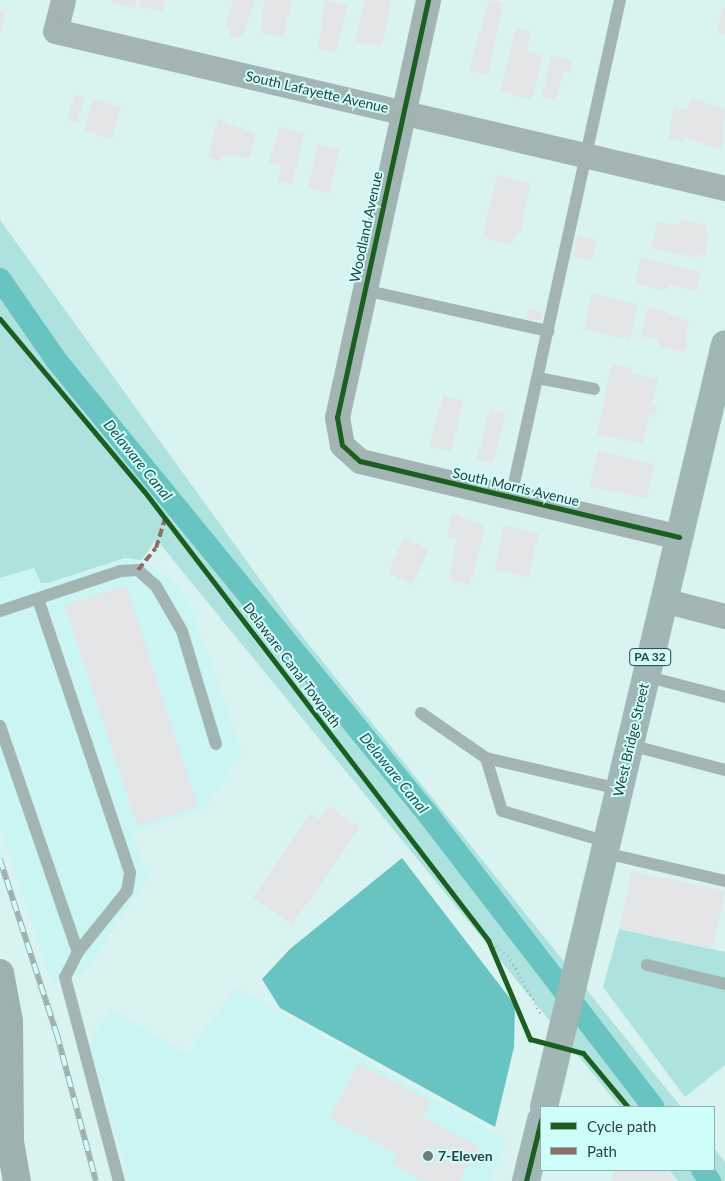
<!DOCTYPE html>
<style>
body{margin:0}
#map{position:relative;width:725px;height:1181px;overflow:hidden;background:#d9f3f1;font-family:Lato,sans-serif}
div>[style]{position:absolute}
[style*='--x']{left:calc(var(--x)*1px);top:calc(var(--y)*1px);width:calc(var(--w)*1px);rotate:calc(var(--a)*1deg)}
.built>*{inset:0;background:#caf5f2}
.green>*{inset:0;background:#aee2de}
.water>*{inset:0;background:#68c4c0}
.canal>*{height:22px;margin:-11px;padding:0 11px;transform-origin:11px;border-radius:11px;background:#68c4c0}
.building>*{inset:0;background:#e3e5e7;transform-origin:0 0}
.path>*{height:3px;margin-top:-1.5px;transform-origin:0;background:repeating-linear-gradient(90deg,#a1b1b0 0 1px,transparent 0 5px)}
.service>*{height:12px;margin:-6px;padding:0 6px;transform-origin:6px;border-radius:6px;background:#a2b5b3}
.minor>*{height:25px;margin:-12.5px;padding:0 12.5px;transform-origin:12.5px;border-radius:12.5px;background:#a2b5b3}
.primary>*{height:28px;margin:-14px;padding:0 14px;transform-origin:14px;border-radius:14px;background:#a0b7b5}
.motorway>*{height:28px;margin:-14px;padding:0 14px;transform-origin:14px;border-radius:14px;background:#9db2b0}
.rail>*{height:5.5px;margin-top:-2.75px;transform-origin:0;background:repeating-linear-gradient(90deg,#cefefa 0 11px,#9eb0ae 0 22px);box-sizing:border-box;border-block:1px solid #9eb0ae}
.quiet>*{height:4px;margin-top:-2px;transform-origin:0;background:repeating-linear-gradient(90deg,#8d6e63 0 8px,transparent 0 12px)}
.cycleway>*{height:5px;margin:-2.5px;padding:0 2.5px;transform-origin:2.5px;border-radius:2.5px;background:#1b5e20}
.dots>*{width:14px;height:14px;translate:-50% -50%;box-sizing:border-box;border:2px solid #cefefa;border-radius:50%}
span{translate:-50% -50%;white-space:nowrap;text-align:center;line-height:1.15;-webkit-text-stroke:4px #cefefa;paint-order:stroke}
.shield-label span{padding:1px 4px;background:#cefefa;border:1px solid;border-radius:4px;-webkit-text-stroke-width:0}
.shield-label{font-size:12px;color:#2d413f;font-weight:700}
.street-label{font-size:14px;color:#2d413f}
.poi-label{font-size:14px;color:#2d413f;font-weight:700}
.left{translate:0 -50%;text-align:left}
.water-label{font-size:15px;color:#225451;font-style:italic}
.legend{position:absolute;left:540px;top:1106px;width:175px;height:65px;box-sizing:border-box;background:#cefefa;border:1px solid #8eb2af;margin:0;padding:6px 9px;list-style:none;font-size:15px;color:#2d413f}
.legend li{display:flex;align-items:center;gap:10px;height:25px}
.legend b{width:25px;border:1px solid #8eb2af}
</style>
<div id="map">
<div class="built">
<i style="clip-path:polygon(125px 559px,142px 561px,157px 569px,175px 583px,191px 607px,242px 751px,203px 810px,133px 833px,148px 876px,84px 973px,52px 983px,0 826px,0 579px,34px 569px,40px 584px,47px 585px)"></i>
<i style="clip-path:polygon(236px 987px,507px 1140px,490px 1181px,129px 1181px,89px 1042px,111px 1009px,187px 1054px)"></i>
</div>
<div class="green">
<i style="clip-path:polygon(0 220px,290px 621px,681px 1107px,620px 1107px,156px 539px,142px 560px,125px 558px,48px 583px,41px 583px,34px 568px,0 578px)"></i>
<i style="clip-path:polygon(619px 929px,725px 952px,725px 1065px,685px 1097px,603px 987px)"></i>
<i style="clip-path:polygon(714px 1148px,725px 1162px,725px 1181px,678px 1181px,669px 1170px,714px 1170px)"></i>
</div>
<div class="water">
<i style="clip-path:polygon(402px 858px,515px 1005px,514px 1047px,495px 1127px,280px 1008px,262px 979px,290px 949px)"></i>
</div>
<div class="canal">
<i style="--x:0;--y:279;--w:98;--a:55.3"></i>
<i style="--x:56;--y:360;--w:591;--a:50.7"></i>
<i style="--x:430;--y:817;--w:366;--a:52.4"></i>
<i style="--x:702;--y:1170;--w:14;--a:54"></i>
</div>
<div class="building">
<i style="clip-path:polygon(113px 0,136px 0,135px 8px,112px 3px)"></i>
<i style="clip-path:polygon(141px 0,165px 0,162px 12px,140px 6px)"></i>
<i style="clip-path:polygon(233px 0,255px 0,242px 38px,230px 36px,231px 28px,225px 27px)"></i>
<i style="clip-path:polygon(264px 0,292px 0,283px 38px,261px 33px)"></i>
<i style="clip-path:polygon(325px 0,348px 5px,336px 52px,318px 49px)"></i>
<i style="clip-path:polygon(365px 0,392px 0,381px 47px,355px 41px)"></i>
<i style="clip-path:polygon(489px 0,503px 4px,488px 74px,469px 70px)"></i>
<i style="clip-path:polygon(723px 7px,725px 8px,725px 34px,717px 32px)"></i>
<i style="clip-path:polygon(0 10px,5px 12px,1px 31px,0 31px)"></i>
<i style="clip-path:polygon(515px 29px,531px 32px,527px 51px,542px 56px,532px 100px,501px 91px)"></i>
<i style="clip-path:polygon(551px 56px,572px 60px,570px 73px,564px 70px,556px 100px,542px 96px)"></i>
<i style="left:75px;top:95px;width:10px;height:26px;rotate:17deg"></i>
<i style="clip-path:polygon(691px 98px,725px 109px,722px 150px,684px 137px,682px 142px,669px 138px,674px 108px,687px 110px)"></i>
<i style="left:93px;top:99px;width:29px;height:33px;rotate:16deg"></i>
<i style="clip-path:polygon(218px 119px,256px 134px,250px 158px,224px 155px,220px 161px,208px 157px)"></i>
<i style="clip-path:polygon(280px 127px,305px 133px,292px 184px,278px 181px,281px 166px,269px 163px)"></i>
<i style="left:318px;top:144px;width:22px;height:45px;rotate:13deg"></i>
<i style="clip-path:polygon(497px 175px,530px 183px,521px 230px,511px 244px,483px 237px)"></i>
<i style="clip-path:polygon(681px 219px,707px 225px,703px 232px,708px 233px,705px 255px,700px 253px,697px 258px,651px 248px,658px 222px,680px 225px)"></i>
<i style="left:578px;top:235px;width:20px;height:21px;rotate:15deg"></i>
<i style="clip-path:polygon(641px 257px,700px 272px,697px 291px,670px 285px,663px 290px,635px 283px)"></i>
<i style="left:592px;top:294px;width:47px;height:36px;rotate:13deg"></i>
<i style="clip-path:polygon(648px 306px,689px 321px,685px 338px,688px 348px,684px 352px,658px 347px,658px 340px,641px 336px)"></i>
<i style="clip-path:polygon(529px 308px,542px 313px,540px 321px,526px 319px)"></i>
<i style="clip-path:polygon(612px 364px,632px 368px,631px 373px,659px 379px,651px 405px,657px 406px,654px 415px,649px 414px,643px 444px,597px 434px)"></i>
<i style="clip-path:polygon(444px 395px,463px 402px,451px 451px,429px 446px)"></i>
<i style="left:490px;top:410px;width:16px;height:51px;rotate:15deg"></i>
<i style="left:598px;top:451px;width:58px;height:36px;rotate:13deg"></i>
<i style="clip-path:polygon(452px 513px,485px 526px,470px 585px,449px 580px,457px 539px,448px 536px)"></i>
<i style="left:504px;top:526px;width:35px;height:45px;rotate:12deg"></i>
<i style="left:404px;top:538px;width:27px;height:39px;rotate:24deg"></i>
<i style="left:126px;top:585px;width:233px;height:64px;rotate:72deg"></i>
<i style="clip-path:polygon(329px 806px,360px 827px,292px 925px,253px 897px,311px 813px,320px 819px)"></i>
<i style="left:632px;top:871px;width:95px;height:59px;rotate:12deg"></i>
<i style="clip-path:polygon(359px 1063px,431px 1102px,423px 1117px,479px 1147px,460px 1181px,424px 1181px,391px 1163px,398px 1155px,329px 1118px)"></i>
<i style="clip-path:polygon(614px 1170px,667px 1170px,675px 1181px,612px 1181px)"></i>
</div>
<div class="path">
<i style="--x:488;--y:940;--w:25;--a:37"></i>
<i style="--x:508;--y:955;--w:68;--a:60.8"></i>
</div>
<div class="service">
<i style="--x:364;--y:290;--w:189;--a:12.6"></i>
<i style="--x:538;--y:378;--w:57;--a:11.1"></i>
<i style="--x:511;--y:497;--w:509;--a:-77.63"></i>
<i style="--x:38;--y:599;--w:289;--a:71.4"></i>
<i style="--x:130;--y:873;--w:18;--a:99"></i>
<i style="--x:127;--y:891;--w:78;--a:128.8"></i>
<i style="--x:0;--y:611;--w:126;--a:-18.4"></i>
<i style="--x:120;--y:571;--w:18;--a:-3"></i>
<i style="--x:138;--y:570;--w:24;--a:42"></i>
<i style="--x:156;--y:586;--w:52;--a:60"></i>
<i style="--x:182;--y:631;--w:118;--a:73.3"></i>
<i style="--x:645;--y:676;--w:83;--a:14.7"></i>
<i style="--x:421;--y:713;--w:79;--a:34.7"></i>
<i style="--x:486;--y:758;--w:137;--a:13.1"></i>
<i style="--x:0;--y:726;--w:239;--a:71"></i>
<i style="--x:78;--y:952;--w:28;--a:117"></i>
<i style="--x:65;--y:977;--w:211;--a:75.2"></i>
<i style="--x:630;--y:745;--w:98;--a:14.7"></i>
<i style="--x:486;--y:758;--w:55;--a:73.2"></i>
<i style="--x:502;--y:811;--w:109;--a:16.4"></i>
<i style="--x:605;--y:853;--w:123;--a:13.1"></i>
<i style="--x:647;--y:965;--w:80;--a:13.7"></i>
</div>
<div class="minor">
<i style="--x:63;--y:0;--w:32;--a:104"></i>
<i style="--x:55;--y:31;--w:688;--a:13.19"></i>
<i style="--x:428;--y:0;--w:427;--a:102.3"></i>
<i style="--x:337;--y:417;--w:28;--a:80"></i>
<i style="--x:342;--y:445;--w:24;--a:42"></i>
<i style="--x:360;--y:461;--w:328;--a:13.4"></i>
<i style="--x:663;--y:600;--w:64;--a:14.5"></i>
</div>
<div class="primary">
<i style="--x:544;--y:1107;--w:784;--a:-76.65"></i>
<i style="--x:526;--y:1181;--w:63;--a:-76.2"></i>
</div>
<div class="motorway">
<i style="--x:0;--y:973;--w:49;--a:79.4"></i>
<i style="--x:9;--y:1021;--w:121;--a:89.5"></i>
<i style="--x:10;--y:1142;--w:40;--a:80"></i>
</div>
<div class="rail">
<i style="--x:0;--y:859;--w:184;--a:72"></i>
<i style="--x:57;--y:1034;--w:152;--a:75.1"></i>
</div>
<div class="quiet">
<i style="--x:138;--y:570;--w:28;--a:-51"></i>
<i style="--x:156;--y:548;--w:31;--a:-73"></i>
</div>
<div class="cycleway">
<i style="--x:428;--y:0;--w:427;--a:102.3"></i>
<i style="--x:337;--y:417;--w:28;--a:80"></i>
<i style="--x:342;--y:445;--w:24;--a:42"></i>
<i style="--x:360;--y:461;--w:328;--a:13.4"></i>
<i style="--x:0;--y:319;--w:224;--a:50.1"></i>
<i style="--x:144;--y:491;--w:566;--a:52.54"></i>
<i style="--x:488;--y:940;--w:108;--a:67"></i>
<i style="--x:530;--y:1039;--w:55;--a:14.8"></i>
<i style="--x:583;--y:1053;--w:70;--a:50.2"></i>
<i style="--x:526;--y:1181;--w:63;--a:-76.2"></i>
</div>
<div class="dots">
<i style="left:428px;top:1156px;background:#697f7d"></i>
</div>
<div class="shield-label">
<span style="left:650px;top:657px">PA 32</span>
</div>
<div class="street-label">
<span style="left:317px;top:92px;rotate:13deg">South Lafayette Avenue</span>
<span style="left:366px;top:227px;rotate:-78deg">Woodland Avenue</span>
<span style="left:516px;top:487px;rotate:13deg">South Morris Avenue</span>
<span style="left:292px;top:665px;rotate:53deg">Delaware Canal Towpath</span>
<span style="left:631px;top:740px;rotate:-77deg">West Bridge Street</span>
</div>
<div class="poi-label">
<span class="left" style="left:438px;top:1156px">7-Eleven</span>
</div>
<div class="water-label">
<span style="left:138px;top:460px;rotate:51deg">Delaware Canal</span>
<span style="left:394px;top:773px;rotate:51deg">Delaware Canal</span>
</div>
<ul class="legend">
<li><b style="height:6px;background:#1b5e20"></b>Cycle path</li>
<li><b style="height:6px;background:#8d6e63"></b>Path</li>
</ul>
</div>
